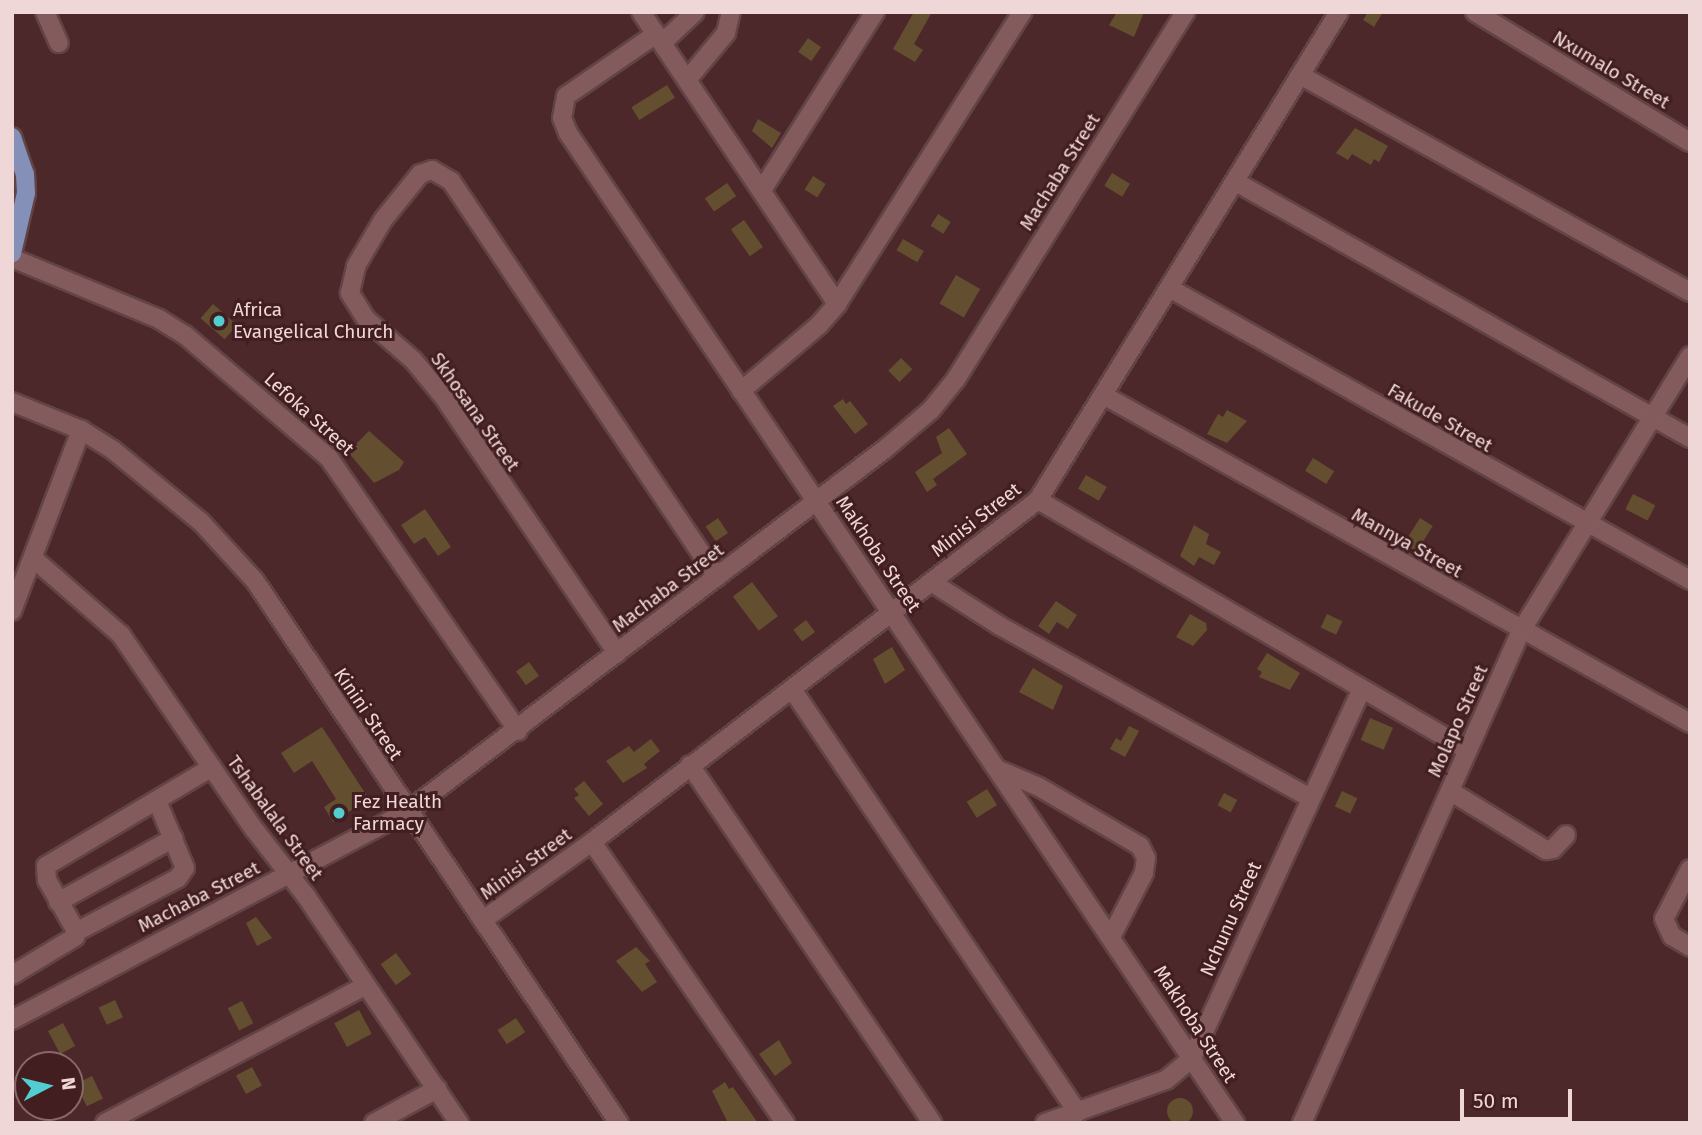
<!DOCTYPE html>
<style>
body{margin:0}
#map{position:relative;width:1702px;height:1135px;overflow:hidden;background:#4d282a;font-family:"Fira Sans",sans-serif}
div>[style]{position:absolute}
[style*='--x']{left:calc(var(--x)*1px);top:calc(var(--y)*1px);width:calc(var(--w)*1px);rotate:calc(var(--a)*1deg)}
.building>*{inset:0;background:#634e2f;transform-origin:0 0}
.round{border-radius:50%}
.roads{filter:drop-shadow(2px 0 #624446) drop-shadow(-2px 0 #624446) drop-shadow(0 2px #624446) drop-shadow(0 -2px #624446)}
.minor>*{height:18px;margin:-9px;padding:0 9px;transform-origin:9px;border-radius:9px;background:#845b5c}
.major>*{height:18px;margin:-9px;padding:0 9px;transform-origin:9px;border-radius:9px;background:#8590b9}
.dots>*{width:19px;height:19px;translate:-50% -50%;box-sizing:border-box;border:4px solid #421e20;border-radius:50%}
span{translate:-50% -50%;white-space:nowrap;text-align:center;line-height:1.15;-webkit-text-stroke:6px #421e20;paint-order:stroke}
.street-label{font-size:19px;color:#efd7d7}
.poi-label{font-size:19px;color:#efd7d7}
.left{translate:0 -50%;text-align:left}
.frame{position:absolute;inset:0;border:14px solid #efd7d7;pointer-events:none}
.north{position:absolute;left:14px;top:1051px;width:70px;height:70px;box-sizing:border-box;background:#421e20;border:2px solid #876869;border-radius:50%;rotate:83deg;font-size:19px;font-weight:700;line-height:28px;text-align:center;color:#efd7d7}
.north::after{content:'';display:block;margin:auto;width:24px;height:32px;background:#52cdd0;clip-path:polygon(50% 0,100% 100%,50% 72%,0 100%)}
.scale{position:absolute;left:1460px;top:1089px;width:112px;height:32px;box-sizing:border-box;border:4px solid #efd7d7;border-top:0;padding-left:9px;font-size:21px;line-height:24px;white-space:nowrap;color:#efd7d7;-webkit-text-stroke:5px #421e20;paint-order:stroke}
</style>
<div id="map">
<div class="building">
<i style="clip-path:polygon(914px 12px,932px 12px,914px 44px,923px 50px,915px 62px,893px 49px)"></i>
<i style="clip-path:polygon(1117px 12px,1144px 12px,1134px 37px,1109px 25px)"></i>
<i style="clip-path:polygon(1368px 12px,1383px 12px,1374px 27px,1363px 20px)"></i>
<i style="left:808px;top:38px;width:16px;height:17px;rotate:35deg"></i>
<i style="left:667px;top:85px;width:15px;height:42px;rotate:58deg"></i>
<i style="clip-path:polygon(758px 119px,781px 133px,772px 148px,752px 131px)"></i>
<i style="clip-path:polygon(1355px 128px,1388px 146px,1379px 162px,1374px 159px,1371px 165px,1352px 154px,1348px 160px,1336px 153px)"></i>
<i style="left:1112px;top:173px;width:21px;height:15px;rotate:31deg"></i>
<i style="left:813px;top:176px;width:15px;height:16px;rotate:32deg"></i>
<i style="left:727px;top:183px;width:16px;height:27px;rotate:55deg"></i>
<i style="left:938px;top:214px;width:15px;height:14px;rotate:32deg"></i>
<i style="left:744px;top:220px;width:33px;height:16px;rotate:55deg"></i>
<i style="left:903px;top:239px;width:24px;height:13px;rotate:30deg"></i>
<i style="left:956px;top:275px;width:28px;height:33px;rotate:30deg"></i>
<i style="left:213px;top:304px;width:32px;height:19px;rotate:41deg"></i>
<i style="left:901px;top:358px;width:16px;height:18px;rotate:45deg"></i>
<i style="clip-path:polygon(843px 399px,846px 404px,850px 401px,868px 424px,855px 434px,833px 406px)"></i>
<i style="clip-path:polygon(1227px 410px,1247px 421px,1227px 443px,1207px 434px,1218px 414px,1223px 417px)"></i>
<i style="clip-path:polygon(949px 428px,967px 454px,933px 479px,937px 485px,927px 492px,915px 472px,942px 453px,936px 437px)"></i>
<i style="clip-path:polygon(369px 431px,404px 462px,399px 470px,374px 483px,348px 452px)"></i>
<i style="left:1313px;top:458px;width:25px;height:15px;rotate:32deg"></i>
<i style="left:1086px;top:475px;width:24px;height:16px;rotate:30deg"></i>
<i style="left:1633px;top:494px;width:25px;height:17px;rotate:27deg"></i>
<i style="clip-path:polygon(425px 509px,451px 547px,438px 556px,425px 537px,414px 544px,401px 525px)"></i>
<i style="left:718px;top:518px;width:18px;height:15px;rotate:56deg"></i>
<i style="left:1420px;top:518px;width:15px;height:33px;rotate:32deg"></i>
<i style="clip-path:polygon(1194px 525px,1209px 534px,1206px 544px,1221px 552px,1214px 565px,1199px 557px,1194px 566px,1180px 556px)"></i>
<i style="left:752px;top:582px;width:43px;height:24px;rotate:53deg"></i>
<i style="clip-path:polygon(1056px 601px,1077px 615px,1068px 629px,1057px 622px,1049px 634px,1038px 626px)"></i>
<i style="clip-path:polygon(1190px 614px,1206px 623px,1207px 630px,1193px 646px,1176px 637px)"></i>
<i style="left:1327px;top:614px;width:17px;height:15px;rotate:25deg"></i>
<i style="left:806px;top:620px;width:15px;height:16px;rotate:53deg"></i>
<i style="clip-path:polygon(892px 647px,905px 670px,885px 684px,873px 659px)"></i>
<i style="clip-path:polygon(1267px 653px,1300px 673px,1290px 690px,1259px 677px,1262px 672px,1257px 669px)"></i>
<i style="left:529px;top:662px;width:17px;height:16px;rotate:54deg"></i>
<i style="clip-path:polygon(1033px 668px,1063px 686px,1053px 710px,1019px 692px)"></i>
<i style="left:1370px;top:718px;width:25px;height:24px;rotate:23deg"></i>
<i style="clip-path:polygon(1129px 726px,1139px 731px,1125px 757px,1110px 749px,1116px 738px,1121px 741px)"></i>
<i style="clip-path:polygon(322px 727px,369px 799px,333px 822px,324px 807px,336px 799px,312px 761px,294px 773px,281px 753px)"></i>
<i style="clip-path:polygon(651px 739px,660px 751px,644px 764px,647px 768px,623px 783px,606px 761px,629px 746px,634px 752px)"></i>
<i style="clip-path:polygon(584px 781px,603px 804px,589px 816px,574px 798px,579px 795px,574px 789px)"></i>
<i style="left:987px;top:789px;width:19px;height:24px;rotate:58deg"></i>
<i style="left:1342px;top:791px;width:17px;height:17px;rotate:25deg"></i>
<i style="left:1224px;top:793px;width:15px;height:14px;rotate:28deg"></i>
<i style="clip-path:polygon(256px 917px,272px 938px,257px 946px,246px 923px)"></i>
<i style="clip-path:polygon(636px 947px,650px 961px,645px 964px,657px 982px,642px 992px,616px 961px)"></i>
<i style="left:396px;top:953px;width:26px;height:19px;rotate:54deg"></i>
<i style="left:115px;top:1000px;width:19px;height:18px;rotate:65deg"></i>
<i style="left:242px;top:1001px;width:25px;height:16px;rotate:63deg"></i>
<i style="left:359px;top:1010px;width:27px;height:28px;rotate:62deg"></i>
<i style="left:516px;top:1018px;width:17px;height:22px;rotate:57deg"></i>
<i style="left:63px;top:1023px;width:26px;height:17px;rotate:62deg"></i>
<i style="clip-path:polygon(779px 1040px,792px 1063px,775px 1076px,759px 1054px)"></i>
<i style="left:252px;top:1067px;width:21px;height:18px;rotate:62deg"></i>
<i style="left:92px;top:1076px;width:25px;height:18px;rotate:64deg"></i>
<i style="clip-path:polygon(725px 1082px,729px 1089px,733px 1087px,758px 1123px,728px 1123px,712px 1091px)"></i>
<i class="round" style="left:1167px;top:1098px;width:26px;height:26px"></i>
</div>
<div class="roads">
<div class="minor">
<i style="--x:45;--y:12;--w:34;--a:66"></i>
<i style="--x:641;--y:12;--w:352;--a:56.1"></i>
<i style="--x:1475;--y:12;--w:251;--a:31.2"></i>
<i style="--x:656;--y:34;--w:109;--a:145.4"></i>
<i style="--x:566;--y:96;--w:22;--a:100"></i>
<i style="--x:562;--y:118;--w:16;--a:68"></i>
<i style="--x:568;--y:133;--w:1194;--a:56.03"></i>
<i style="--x:662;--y:43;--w:45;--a:-43.2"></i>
<i style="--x:1300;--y:75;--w:446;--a:29.1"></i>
<i style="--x:687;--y:80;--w:61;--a:-50.3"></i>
<i style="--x:726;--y:33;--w:22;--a:-77"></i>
<i style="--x:1236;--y:182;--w:521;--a:29.42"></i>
<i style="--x:762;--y:190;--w:211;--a:-57.6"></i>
<i style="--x:12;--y:258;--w:159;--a:22.5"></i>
<i style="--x:159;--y:319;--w:31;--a:32"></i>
<i style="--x:185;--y:335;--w:189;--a:40.5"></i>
<i style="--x:329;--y:458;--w:332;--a:55.3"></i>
<i style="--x:1171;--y:289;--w:595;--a:29.28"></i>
<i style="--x:741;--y:391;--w:102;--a:-40.2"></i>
<i style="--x:819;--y:325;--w:28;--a:-49"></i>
<i style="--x:837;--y:304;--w:346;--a:-57.6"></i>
<i style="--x:1105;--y:396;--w:670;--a:29.2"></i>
<i style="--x:12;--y:402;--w:74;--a:22.1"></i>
<i style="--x:81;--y:430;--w:38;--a:32"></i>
<i style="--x:113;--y:450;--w:114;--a:39.3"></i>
<i style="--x:201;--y:522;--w:80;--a:47.5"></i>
<i style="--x:255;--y:581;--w:653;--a:56.12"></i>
<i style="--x:1038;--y:500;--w:497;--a:30.2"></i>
<i style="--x:34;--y:559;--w:116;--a:41.1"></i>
<i style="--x:121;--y:635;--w:235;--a:55.6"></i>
<i style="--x:254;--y:829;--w:85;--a:52.2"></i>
<i style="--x:306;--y:896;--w:274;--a:56"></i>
<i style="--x:931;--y:582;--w:82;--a:32.5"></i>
<i style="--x:1000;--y:626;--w:353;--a:29"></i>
<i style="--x:12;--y:611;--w:194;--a:-69.1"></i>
<i style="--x:617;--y:653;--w:312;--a:-124.1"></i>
<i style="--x:442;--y:395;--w:45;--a:-129.6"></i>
<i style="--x:413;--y:360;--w:62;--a:-138.9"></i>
<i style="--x:366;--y:319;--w:31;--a:-122"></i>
<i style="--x:350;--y:293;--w:28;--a:-77"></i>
<i style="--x:356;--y:266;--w:53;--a:-59.6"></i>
<i style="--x:383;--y:220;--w:59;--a:-51.2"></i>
<i style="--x:420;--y:174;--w:13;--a:-18"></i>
<i style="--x:432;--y:170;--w:22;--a:30"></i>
<i style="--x:451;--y:181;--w:477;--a:56.1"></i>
<i style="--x:792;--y:689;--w:511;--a:56"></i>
<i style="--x:690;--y:765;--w:432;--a:55.9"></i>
<i style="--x:999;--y:770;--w:43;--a:23"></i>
<i style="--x:1039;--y:787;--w:117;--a:30.3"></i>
<i style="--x:1140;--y:846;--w:13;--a:63"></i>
<i style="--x:1146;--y:858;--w:15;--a:98"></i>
<i style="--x:1144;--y:873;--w:70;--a:117.3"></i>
<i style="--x:1450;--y:791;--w:113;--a:31.6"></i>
<i style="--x:1546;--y:850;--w:7;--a:-8"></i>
<i style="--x:1553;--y:849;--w:19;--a:-47"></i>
<i style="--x:592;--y:842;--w:341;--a:55.5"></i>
<i style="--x:1690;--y:869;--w:56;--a:117.5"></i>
<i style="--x:1664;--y:919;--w:19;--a:65"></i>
<i style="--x:1672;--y:936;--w:21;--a:31"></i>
<i style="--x:58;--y:902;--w:132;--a:-28.9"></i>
<i style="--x:483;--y:920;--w:134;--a:-35.6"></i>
<i style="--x:592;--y:842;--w:562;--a:-37.48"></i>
<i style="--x:1038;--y:500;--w:573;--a:-58.33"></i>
<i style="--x:76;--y:932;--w:115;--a:-27.9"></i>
<i style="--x:178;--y:878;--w:12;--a:-55"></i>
<i style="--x:185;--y:868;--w:70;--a:-112.6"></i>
<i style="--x:12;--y:975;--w:74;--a:-31.1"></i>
<i style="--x:75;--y:937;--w:6;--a:-81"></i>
<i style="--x:76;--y:931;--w:59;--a:-119.6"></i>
<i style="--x:47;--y:880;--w:14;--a:-94"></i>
<i style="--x:46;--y:866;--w:193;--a:-30.8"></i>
<i style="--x:12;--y:1020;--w:448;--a:-27.8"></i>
<i style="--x:408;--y:811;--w:599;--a:-37.2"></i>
<i style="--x:885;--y:449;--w:60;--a:-40.3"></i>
<i style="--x:931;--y:410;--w:40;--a:-51"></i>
<i style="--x:956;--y:379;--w:433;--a:-58"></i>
<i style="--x:105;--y:1123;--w:294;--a:-27.8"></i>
<i style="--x:374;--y:1123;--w:72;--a:-28.4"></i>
<i style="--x:1045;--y:1123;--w:128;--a:-19.6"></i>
<i style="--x:1166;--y:1080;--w:34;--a:-40"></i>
<i style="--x:1192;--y:1058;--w:406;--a:-65.3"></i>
<i style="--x:1302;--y:1123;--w:539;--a:-66.01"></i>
<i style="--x:1521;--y:631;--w:323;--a:-58.4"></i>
</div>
<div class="major">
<i style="--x:12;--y:137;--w:39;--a:71"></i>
<i style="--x:25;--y:174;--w:19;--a:87"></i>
<i style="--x:26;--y:193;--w:62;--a:103.1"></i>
</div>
</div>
<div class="dots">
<i style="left:219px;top:321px;background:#52cdd0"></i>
<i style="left:339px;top:813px;background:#52cdd0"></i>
</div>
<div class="street-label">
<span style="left:1611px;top:70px;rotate:31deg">Nxumalo Street</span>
<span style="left:1060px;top:172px;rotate:-58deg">Machaba Street</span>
<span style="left:475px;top:412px;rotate:55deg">Skhosana Street</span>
<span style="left:309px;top:414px;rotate:42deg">Lefoka Street</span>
<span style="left:1440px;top:418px;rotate:30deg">Fakude Street</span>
<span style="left:976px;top:520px;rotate:-38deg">Minisi Street</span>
<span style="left:1407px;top:543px;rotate:29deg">Mannya Street</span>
<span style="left:878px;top:554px;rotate:56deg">Makhoba Street</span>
<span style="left:668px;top:588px;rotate:-37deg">Machaba Street</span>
<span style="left:368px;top:714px;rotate:56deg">Kinini Street</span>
<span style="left:1458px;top:721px;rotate:-66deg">Molapo Street</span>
<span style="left:275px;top:818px;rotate:54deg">Tshabalala Street</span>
<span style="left:526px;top:864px;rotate:-36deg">Minisi Street</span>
<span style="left:199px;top:897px;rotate:-27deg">Machaba Street</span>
<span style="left:1231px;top:919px;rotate:-66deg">Nchunu Street</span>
<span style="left:1195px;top:1024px;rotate:57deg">Makhoba Street</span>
</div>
<div class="poi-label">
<span class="left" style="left:233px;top:321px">Africa<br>Evangelical Church</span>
<span class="left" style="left:353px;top:813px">Fez Health<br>Farmacy</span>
</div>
<div class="frame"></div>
<div class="north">N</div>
<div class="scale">50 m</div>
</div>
